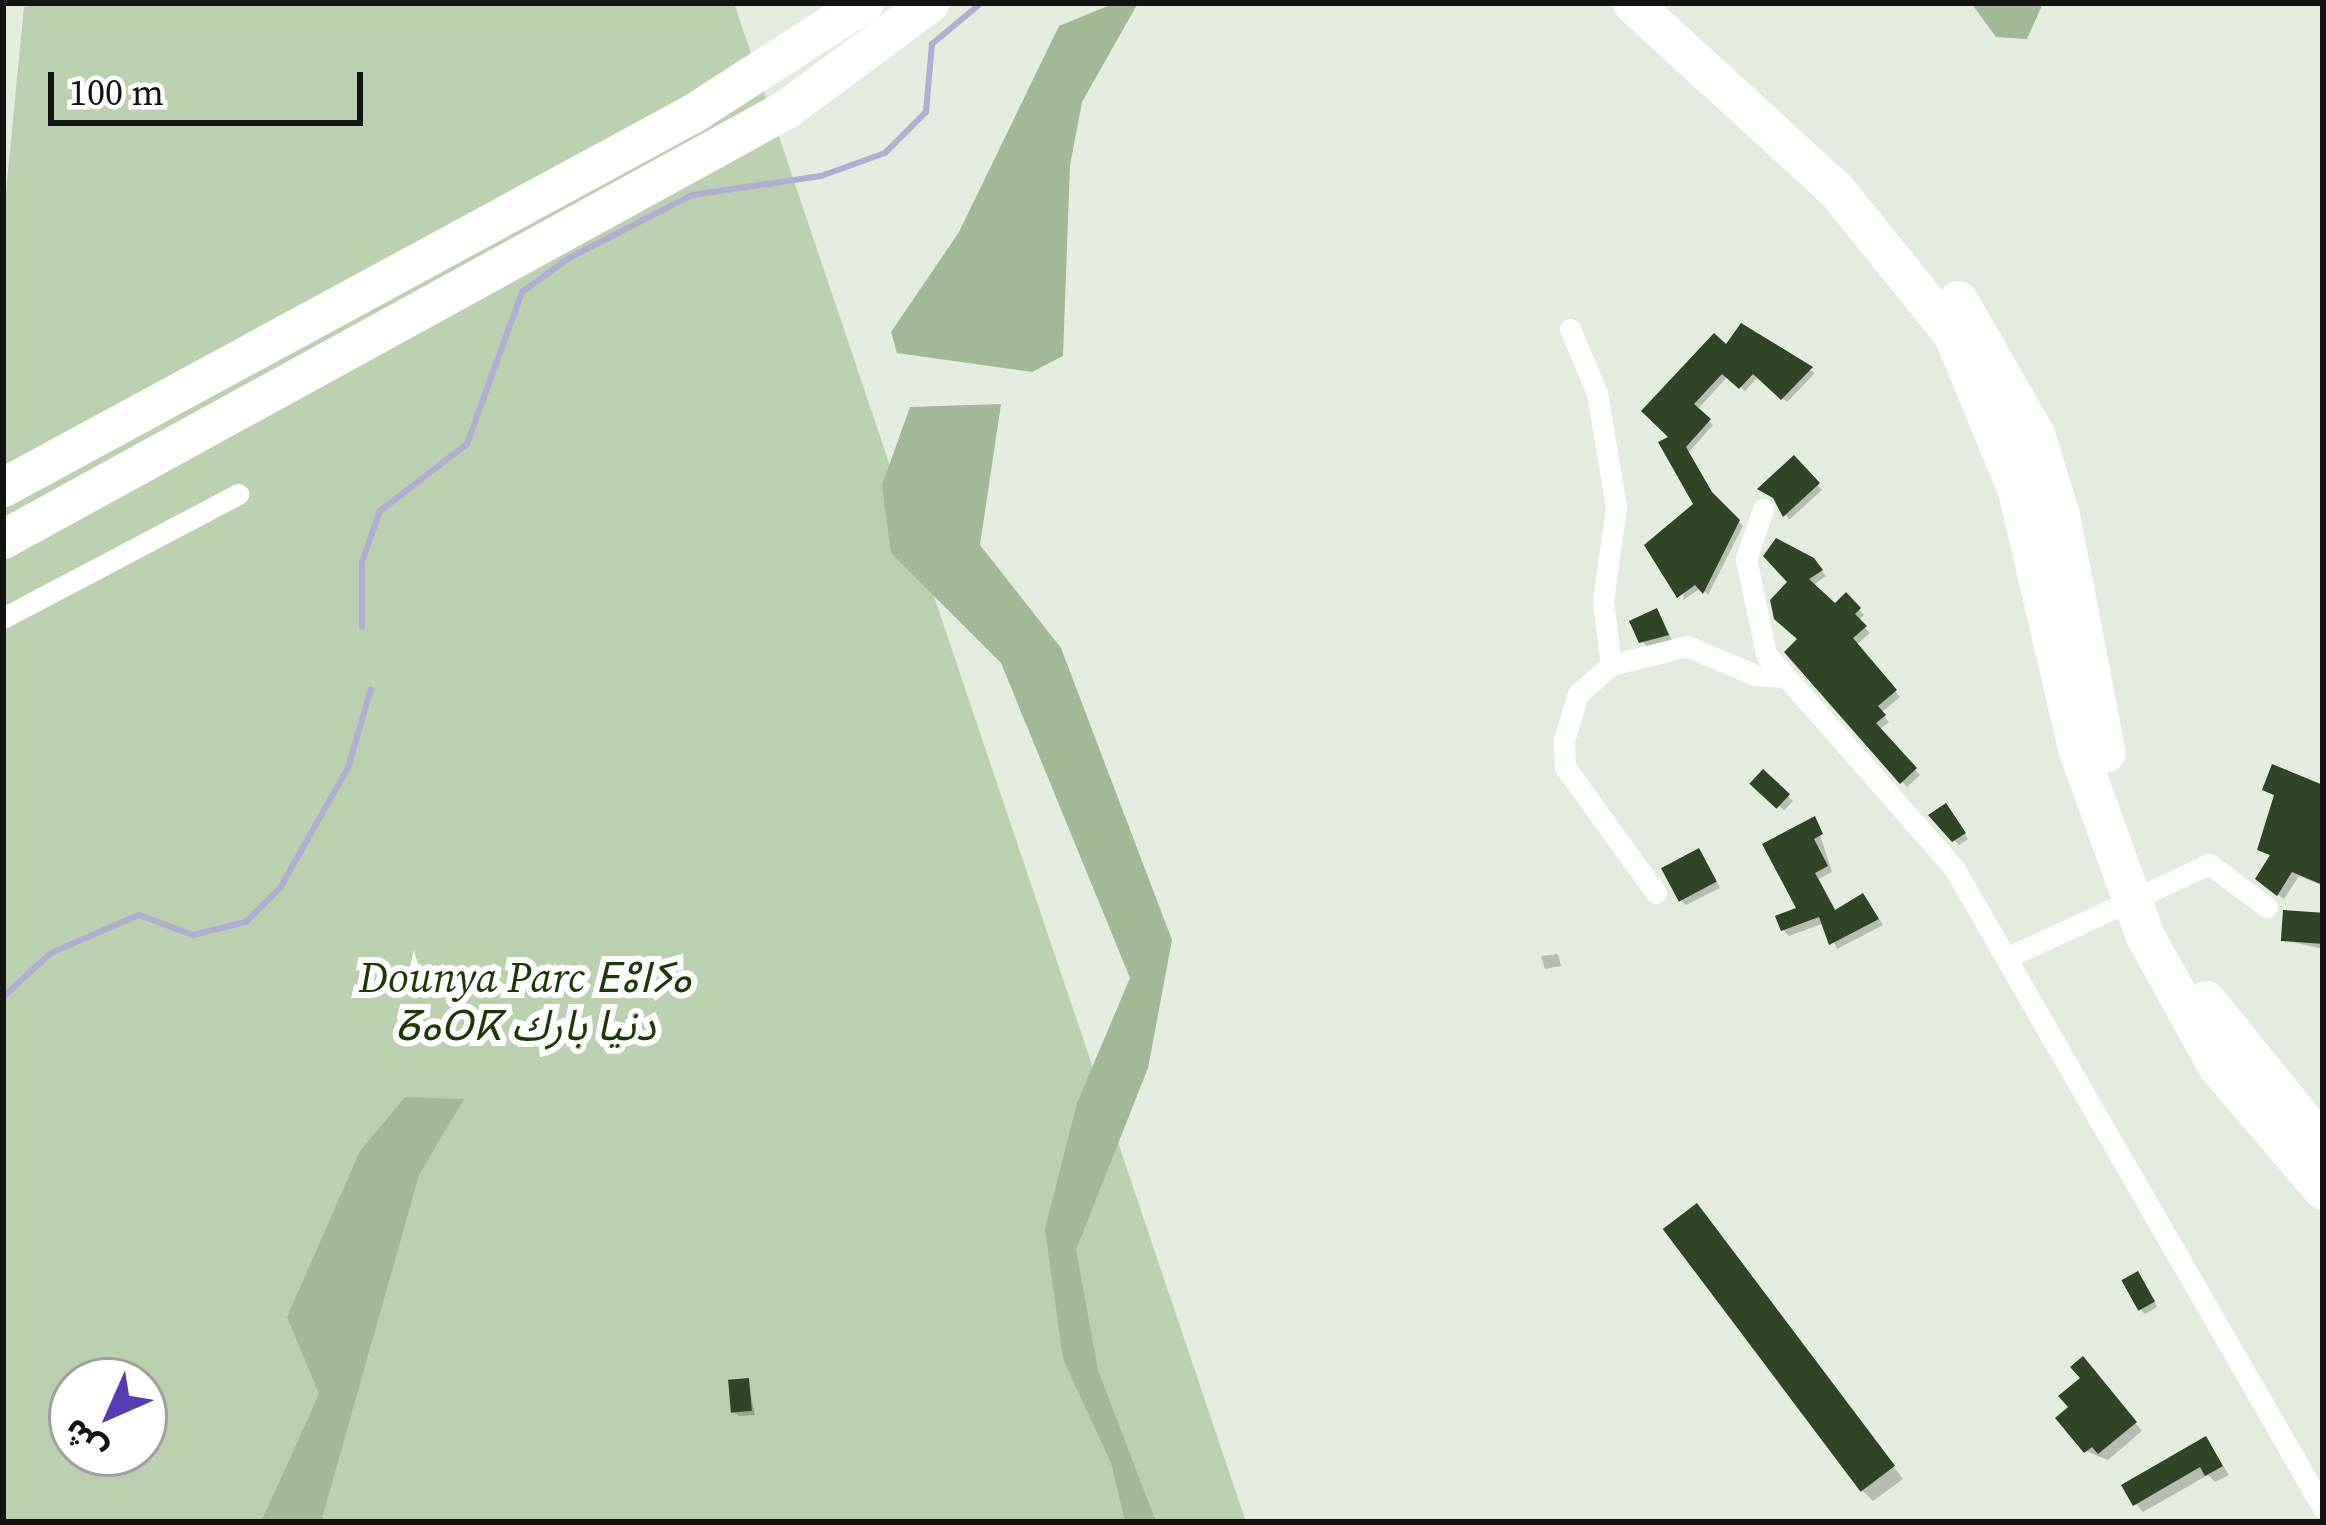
<!DOCTYPE html>
<meta charset="utf-8">
<style>
body{margin:0}
#map{position:relative;width:2326px;height:1525px;overflow:hidden;background:#e3ecde;font-family:"Source Serif 4","Noto Sans Arabic","Noto Sans Tifinagh",serif}
div>[style]{position:absolute}
[style*='--x']{left:calc(var(--x)*1px);top:calc(var(--y)*1px);width:calc(var(--w)*1px);rotate:calc(var(--a)*1deg)}
.green>*{inset:0;background:#bbd0af}
.forest>*{inset:0;background:#a2b896}
.shadow>*{inset:0;background:#0003;transform-origin:0 0}
.stream>*{height:6px;margin:-3px;padding:0 3px;transform-origin:3px;border-radius:3px;background:#b1aed3}
.building>*{inset:0;background:#314427;transform-origin:0 0}
.street>*{height:21px;margin:-10.5px;padding:0 10.5px;transform-origin:10.5px;border-radius:10.5px;background:#fff}
.highway>*{height:39px;margin:-19.5px;padding:0 19.5px;transform-origin:19.5px;border-radius:19.5px;background:#fff}
span{translate:-50% -50%;white-space:nowrap;text-align:center;line-height:1.15;-webkit-text-stroke:12px #fff;paint-order:stroke}
.park-label{font-size:42px;color:#1b3805;font-style:italic}
.frame{position:absolute;inset:0;border:6px solid #111410;pointer-events:none}
.north{position:absolute;left:48px;top:1357px;width:120px;height:120px;box-sizing:border-box;background:#fff;border:3px solid #a0a19f;border-radius:50%;rotate:225deg;font-size:33px;font-weight:700;line-height:48px;text-align:center;color:#111410}
.north::after{content:'';display:block;margin:auto;width:42px;height:54px;background:#593cb4;clip-path:polygon(50% 0,100% 100%,50% 72%,0 100%)}
.scale{position:absolute;left:48px;top:72px;width:315px;height:54px;box-sizing:border-box;border:6px solid #111410;border-top:0;padding-left:15px;font-size:36px;line-height:42px;white-space:nowrap;color:#111410;-webkit-text-stroke:9px #fff;paint-order:stroke}
</style>
<div id="map">
<div class="green">
<i style="clip-path:polygon(evenodd,46px 3px,734px 3px,1246px 1522px,3px 1522px,3px 222px,24px 7px,46px 3px,72px 1381px,144px 1381px,144px 1453px,72px 1453px,72px 1381px)"></i>
</div>
<div class="forest">
<i style="clip-path:polygon(1115px 3px,1138px 3px,1082px 102px,1070px 165px,1063px 356px,1032px 372px,897px 353px,891px 332px,959px 232px,1059px 26px)"></i>
<i style="clip-path:polygon(1971px 3px,2043px 3px,2027px 39px,1996px 37px)"></i>
<i style="clip-path:polygon(1001px 404px,980px 545px,1061px 648px,1172px 940px,1148px 1068px,1076px 1250px,1098px 1370px,1156px 1522px,1125px 1522px,1111px 1463px,1063px 1359px,1045px 1229px,1077px 1103px,1130px 978px,1001px 663px,891px 553px,882px 485px,910px 407px)"></i>
<i style="clip-path:polygon(405px 1097px,464px 1099px,419px 1175px,321px 1522px,261px 1522px,319px 1394px,287px 1317px,360px 1151px)"></i>
</div>
<div class="shadow">
<i style="clip-path:polygon(1742px 327px,1815px 373px,1787px 402px,1759px 376px,1745px 391px,1728px 376px,1697px 410px,1713px 425px,1688px 453px,1715px 499px,1743px 526px,1708px 595px,1701px 588px,1683px 600px,1697px 504px,1673px 438px)"></i>
<i style="clip-path:polygon(1794px 459px,1822px 490px,1789px 520px,1778px 500px)"></i>
<i style="clip-path:polygon(1819px 567px,1826px 576px,1812px 586px,1835px 607px,1846px 596px,1864px 615px,1858px 621px,1870px 633px,1856px 645px,1900px 697px,1881px 713px,1889px 722px,1879px 730px,1920px 775px,1907px 787px,1788px 652px,1801px 640px,1777px 617px)"></i>
<i style="clip-path:polygon(1661px 616px,1672px 640px,1647px 646px,1642px 641px)"></i>
<i style="clip-path:polygon(2274px 768px,2323px 785px,2323px 886px,2299px 876px,2284px 899px,2264px 885px,2272px 857px,2260px 849px,2276px 797px,2265px 789px)"></i>
<i style="left:1763px;top:773px;width:41px;height:13px;rotate:43deg"></i>
<i style="clip-path:polygon(1950px 812px,1968px 839px,1959px 845px,1932px 816px)"></i>
<i style="clip-path:polygon(1815px 820px,1832px 872px,1819px 879px,1837px 913px,1869px 903px,1883px 925px,1837px 949px,1824px 923px,1789px 936px,1783px 930px,1800px 910px)"></i>
<i style="clip-path:polygon(1703px 856px,1720px 888px,1686px 905px,1681px 900px)"></i>
<i style="clip-path:polygon(2323px 910px,2323px 949px,2284px 940px,2322px 916px)"></i>
<i style="clip-path:polygon(1558px 954px,1561px 966px,1545px 969px,1541px 956px)"></i>
<i style="clip-path:polygon(1707px 1218px,1903px 1479px,1873px 1501px,1862px 1490px)"></i>
<i style="clip-path:polygon(2143px 1280px,2157px 1307px,2145px 1314px,2140px 1309px)"></i>
<i style="clip-path:polygon(2090px 1368px,2142px 1431px,2108px 1460px,2086px 1451px)"></i>
<i style="clip-path:polygon(748px 1381px,755px 1415px,739px 1416px,734px 1412px)"></i>
<i style="clip-path:polygon(2206px 1440px,2229px 1475px,2215px 1482px,2208px 1475px,2143px 1512px,2136px 1504px)"></i>
</div>
<div class="stream">
<i style="--x:362;--y:627;--w:65;--a:-90"></i>
<i style="--x:362;--y:562;--w:54;--a:-70.6"></i>
<i style="--x:380;--y:511;--w:110;--a:-37.6"></i>
<i style="--x:467;--y:444;--w:162;--a:-70.1"></i>
<i style="--x:522;--y:292;--w:58;--a:-35.9"></i>
<i style="--x:569;--y:258;--w:138;--a:-27.1"></i>
<i style="--x:692;--y:195;--w:130;--a:-8.4"></i>
<i style="--x:821;--y:176;--w:68;--a:-19.8"></i>
<i style="--x:885;--y:153;--w:58;--a:-45"></i>
<i style="--x:926;--y:112;--w:68;--a:-85"></i>
<i style="--x:932;--y:44;--w:64;--a:-39.9"></i>
<i style="--x:3;--y:997;--w:65;--a:-42.5"></i>
<i style="--x:51;--y:953;--w:96;--a:-23.4"></i>
<i style="--x:139;--y:915;--w:58;--a:20.3"></i>
<i style="--x:193;--y:935;--w:55;--a:-13.8"></i>
<i style="--x:246;--y:922;--w:48;--a:-45"></i>
<i style="--x:280;--y:888;--w:138;--a:-60.5"></i>
<i style="--x:348;--y:768;--w:82;--a:-73.8"></i>
</div>
<div class="building">
<i style="clip-path:polygon(1741px 323px,1813px 367px,1781px 400px,1753px 374px,1739px 389px,1722px 374px,1694px 404px,1711px 419px,1686px 447px,1712px 492px,1740px 520px,1703px 594px,1695px 585px,1677px 598px,1644px 545px,1693px 504px,1658px 442px,1668px 437px,1641px 411px,1714px 333px,1726px 344px)"></i>
<i style="clip-path:polygon(1794px 455px,1820px 483px,1783px 517px,1773px 498px,1757px 489px)"></i>
<i style="clip-path:polygon(1776px 538px,1814px 558px,1823px 570px,1809px 579px,1835px 603px,1846px 592px,1861px 608px,1855px 614px,1867px 626px,1853px 638px,1897px 690px,1878px 706px,1886px 715px,1876px 723px,1917px 768px,1900px 784px,1784px 652px,1797px 639px,1774px 619px,1770px 600px,1787px 582px,1763px 556px)"></i>
<i style="clip-path:polygon(1657px 608px,1669px 635px,1639px 643px,1629px 621px)"></i>
<i style="clip-path:polygon(2272px 764px,2323px 785px,2323px 885px,2292px 872px,2277px 896px,2255px 879px,2270px 855px,2257px 850px,2274px 795px,2262px 790px)"></i>
<i style="left:1763px;top:769px;width:37px;height:20px;rotate:43deg"></i>
<i style="clip-path:polygon(1946px 803px,1966px 833px,1952px 842px,1928px 815px)"></i>
<i style="clip-path:polygon(1815px 816px,1823px 834px,1814px 839px,1828px 866px,1815px 873px,1835px 910px,1863px 893px,1879px 919px,1829px 945px,1819px 917px,1781px 931px,1775px 916px,1796px 908px,1762px 844px)"></i>
<i style="left:1699px;top:848px;width:38px;height:43px;rotate:62deg"></i>
<i style="left:2283px;top:910px;width:40px;height:31px;rotate:4deg"></i>
<i style="left:1697px;top:1203px;width:329px;height:43px;rotate:53deg"></i>
<i style="left:2138px;top:1271px;width:35px;height:19px;rotate:61deg"></i>
<i style="clip-path:polygon(2083px 1356px,2137px 1422px,2098px 1454px,2092px 1447px,2084px 1453px,2055px 1418px,2068px 1407px,2058px 1396px,2080px 1378px,2070px 1367px)"></i>
<i style="left:749px;top:1378px;width:33px;height:21px;rotate:85deg"></i>
<i style="clip-path:polygon(2206px 1436px,2223px 1466px,2205px 1476px,2200px 1467px,2133px 1506px,2121px 1485px)"></i>
</div>
<div class="street">
<i style="--x:1570;--y:329;--w:69;--a:67.1"></i>
<i style="--x:1597;--y:393;--w:116;--a:80.5"></i>
<i style="--x:1616;--y:507;--w:95;--a:97.9"></i>
<i style="--x:1603;--y:601;--w:64;--a:82.9"></i>
<i style="--x:1763;--y:509;--w:53;--a:108.8"></i>
<i style="--x:1746;--y:559;--w:97;--a:78.1"></i>
<i style="--x:1766;--y:654;--w:285;--a:48.7"></i>
<i style="--x:1954;--y:868;--w:739;--a:60.03"></i>
<i style="--x:3;--y:618;--w:266;--a:-27.8"></i>
<i style="--x:1656;--y:893;--w:155;--a:-125.8"></i>
<i style="--x:1565;--y:767;--w:27;--a:-92"></i>
<i style="--x:1564;--y:740;--w:48;--a:-73.1"></i>
<i style="--x:1578;--y:694;--w:44;--a:-41.3"></i>
<i style="--x:1611;--y:665;--w:78;--a:-14"></i>
<i style="--x:1687;--y:646;--w:74;--a:23.1"></i>
<i style="--x:1755;--y:675;--w:26;--a:4"></i>
<i style="--x:2006;--y:958;--w:224;--a:-24.8"></i>
<i style="--x:2209;--y:864;--w:72;--a:36.6"></i>
</div>
<div class="highway">
<i style="--x:1632;--y:3;--w:278;--a:42.5"></i>
<i style="--x:1837;--y:191;--w:185;--a:51.1"></i>
<i style="--x:1953;--y:335;--w:168;--a:67.6"></i>
<i style="--x:2017;--y:490;--w:265;--a:76.9"></i>
<i style="--x:2077;--y:748;--w:200;--a:70.1"></i>
<i style="--x:2145;--y:936;--w:149;--a:61"></i>
<i style="--x:2217;--y:1066;--w:163;--a:49.5"></i>
<i style="--x:1958;--y:300;--w:155;--a:60.1"></i>
<i style="--x:2035;--y:434;--w:85;--a:72.8"></i>
<i style="--x:2060;--y:515;--w:242;--a:79.1"></i>
<i style="--x:3;--y:487;--w:785;--a:-28.46"></i>
<i style="--x:693;--y:113;--w:203;--a:-32.8"></i>
<i style="--x:3;--y:539;--w:893;--a:-28.77"></i>
<i style="--x:786;--y:109;--w:178;--a:-36.5"></i>
<i style="--x:2206;--y:1000;--w:186;--a:51.1"></i>
</div>
<div class="park-label">
<span style="left:525px;top:1001px">Dounya Parc ⴹⵓⵏⵢⴰ<br>ⵒⴰⵔⴽ دنيا بارك</span>
</div>
<div class="frame"></div>
<div class="north">ش</div>
<div class="scale">100 m</div>
</div>
